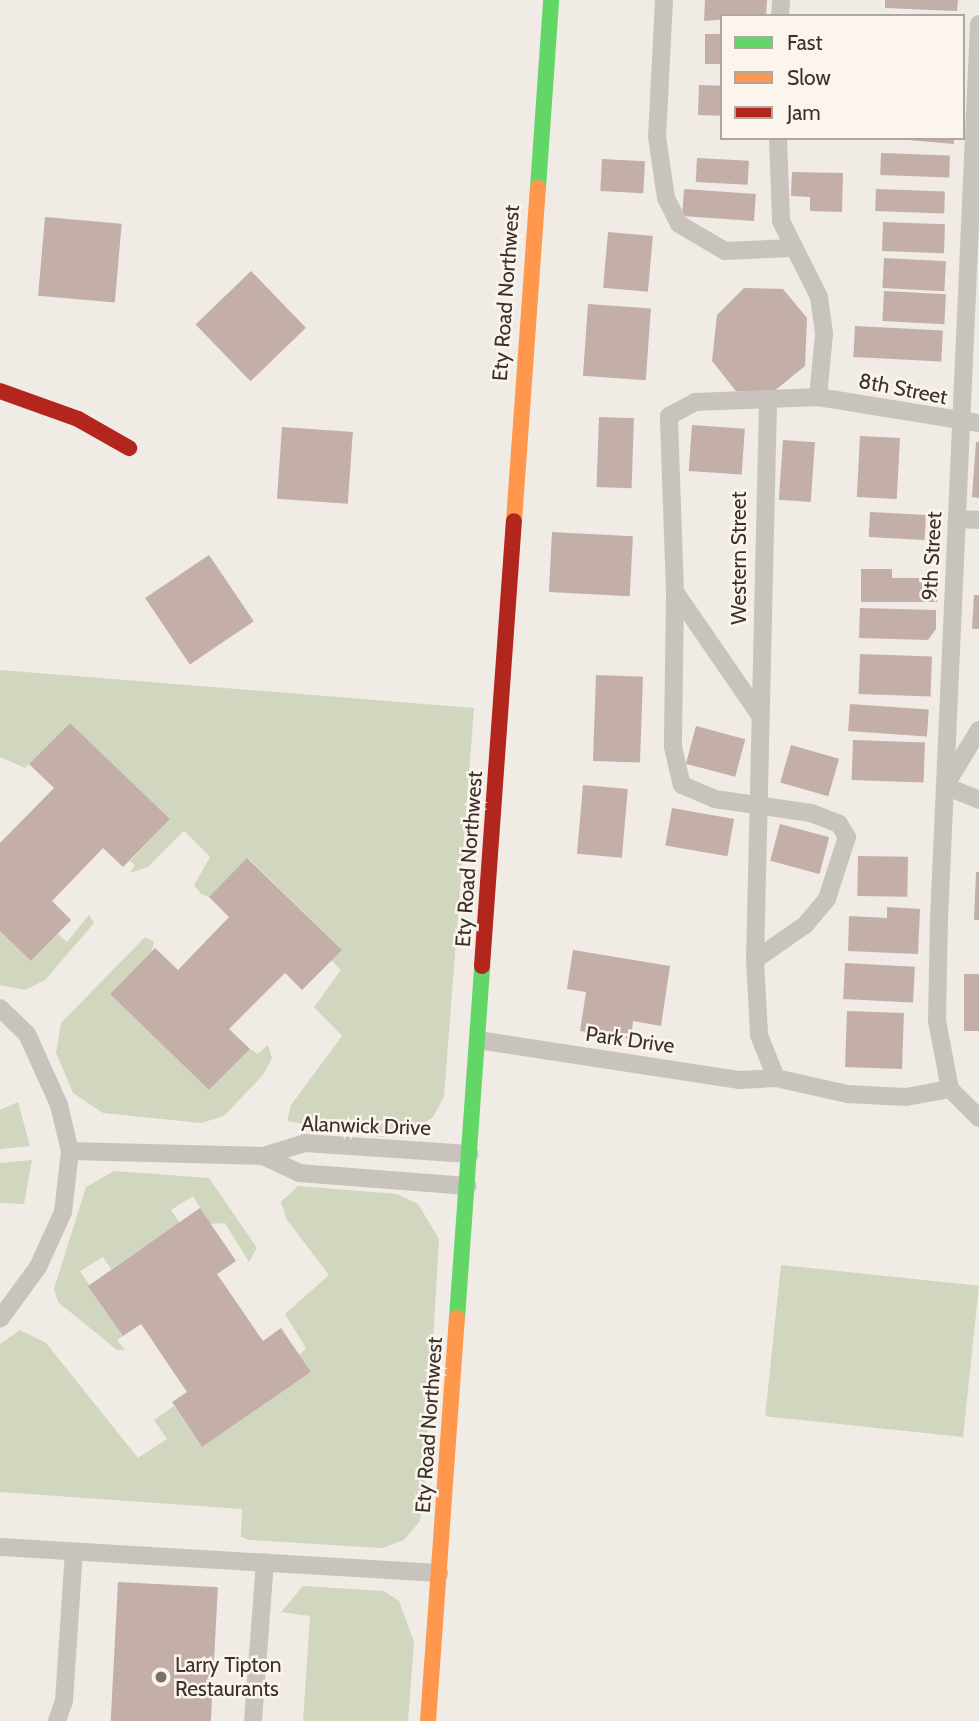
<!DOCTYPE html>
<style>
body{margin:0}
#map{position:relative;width:979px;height:1721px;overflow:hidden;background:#f0ebe5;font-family:Cabin,sans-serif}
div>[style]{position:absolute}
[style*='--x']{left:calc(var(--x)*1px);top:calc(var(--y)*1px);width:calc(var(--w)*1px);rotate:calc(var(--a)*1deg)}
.green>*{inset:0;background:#d1d6bf;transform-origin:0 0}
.building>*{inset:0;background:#c3afa7;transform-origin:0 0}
.lane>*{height:18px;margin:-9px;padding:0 9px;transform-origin:9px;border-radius:9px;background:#c9c3be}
.fast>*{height:16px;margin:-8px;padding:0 8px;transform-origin:8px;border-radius:8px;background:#63d668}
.slow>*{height:16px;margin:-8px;padding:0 8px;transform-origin:8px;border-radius:8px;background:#ff974d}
.jam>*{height:16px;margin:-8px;padding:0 8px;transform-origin:8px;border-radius:8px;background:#b3261e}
.dots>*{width:19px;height:19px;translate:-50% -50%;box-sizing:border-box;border:4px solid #fbf5ee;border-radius:50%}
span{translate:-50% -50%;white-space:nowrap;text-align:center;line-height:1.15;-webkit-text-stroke:5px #fbf5ee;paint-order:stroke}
.street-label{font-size:21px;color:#3b302b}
.poi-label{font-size:21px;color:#3b302b}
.left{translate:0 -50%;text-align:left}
.legend{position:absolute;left:720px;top:14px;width:245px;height:126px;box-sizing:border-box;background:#fbf5ee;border:2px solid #aea6a0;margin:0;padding:9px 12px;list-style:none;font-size:21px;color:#3b302b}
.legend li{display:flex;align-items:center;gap:14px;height:35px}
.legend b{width:35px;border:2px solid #aea6a0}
</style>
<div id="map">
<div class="green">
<i style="clip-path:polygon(0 670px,474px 708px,444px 1097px,433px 1117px,412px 1132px,381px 1137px,287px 1121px,291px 1105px,342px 1036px,314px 1007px,341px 970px,331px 960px,341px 949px,248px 858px,209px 897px,201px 894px,194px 885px,210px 857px,184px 831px,148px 867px,130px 873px,135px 865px,130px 861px,170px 819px,70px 723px,25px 768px,0 757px)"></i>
<i style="clip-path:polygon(89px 915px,94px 923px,45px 980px,25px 990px,0 985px,0 931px,31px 961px,58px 934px,67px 942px)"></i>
<i style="clip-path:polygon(145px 937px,154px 942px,151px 952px,110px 994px,209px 1090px,250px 1049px,258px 1054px,268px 1045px,272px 1058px,263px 1075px,224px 1116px,201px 1123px,103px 1113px,73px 1093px,56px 1053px,61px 1023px)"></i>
<i style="clip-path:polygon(18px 1102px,30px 1146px,0 1149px,0 1110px)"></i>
<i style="clip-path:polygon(32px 1160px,24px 1204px,0 1203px,0 1163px)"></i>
<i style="clip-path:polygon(114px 1171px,209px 1178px,257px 1248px,249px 1262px,225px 1223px,210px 1224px,193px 1196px,171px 1210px,180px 1223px,111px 1269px,103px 1257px,80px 1271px,123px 1336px,117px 1340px,125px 1350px,117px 1350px,58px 1302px,54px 1289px,86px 1187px)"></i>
<i style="clip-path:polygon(298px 1186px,397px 1194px,418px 1204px,439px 1239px,424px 1494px,420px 1521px,404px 1540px,382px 1548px,250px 1540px,241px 1537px,242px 1509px,0 1492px,0 1344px,20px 1330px,46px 1343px,138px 1458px,167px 1439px,154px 1420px,174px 1406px,202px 1447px,311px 1372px,299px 1355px,306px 1348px,285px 1314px,329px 1275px,287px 1220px,281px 1202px)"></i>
<i style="left:781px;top:1265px;width:199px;height:152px;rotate:6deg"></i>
<i style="clip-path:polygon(303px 1586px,384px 1591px,399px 1601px,414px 1642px,408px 1721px,303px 1721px,310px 1616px,281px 1612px)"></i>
</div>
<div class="building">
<i style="clip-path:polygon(705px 0,767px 0,766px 16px,704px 21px)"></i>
<i style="clip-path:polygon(885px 0,958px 0,957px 11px,885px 8px)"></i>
<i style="left:705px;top:34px;width:17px;height:30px"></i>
<i style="left:699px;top:85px;width:23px;height:30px;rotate:2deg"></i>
<i style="clip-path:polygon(885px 138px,954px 138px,954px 144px)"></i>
<i style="left:881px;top:153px;width:69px;height:22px;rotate:2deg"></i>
<i style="left:697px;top:158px;width:52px;height:24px;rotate:3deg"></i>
<i style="left:602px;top:159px;width:43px;height:32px;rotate:3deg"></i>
<i style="clip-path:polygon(792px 172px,843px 173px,842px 212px,810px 211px,810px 197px,791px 196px)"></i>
<i style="left:684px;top:189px;width:72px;height:27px;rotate:4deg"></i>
<i style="left:876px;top:189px;width:69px;height:22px;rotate:2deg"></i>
<i style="left:45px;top:217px;width:77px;height:79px;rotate:5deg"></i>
<i style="left:883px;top:222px;width:62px;height:29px;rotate:2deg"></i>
<i style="left:608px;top:232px;width:45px;height:56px;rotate:5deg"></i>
<i style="left:884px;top:258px;width:62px;height:30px;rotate:3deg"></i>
<i style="left:251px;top:271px;width:79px;height:77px;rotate:46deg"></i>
<i style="clip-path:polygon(744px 288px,783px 289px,807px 318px,805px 366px,773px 392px,736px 391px,712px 361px,717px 315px)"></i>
<i style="left:884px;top:291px;width:62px;height:30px;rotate:3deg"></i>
<i style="left:588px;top:304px;width:63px;height:72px;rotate:4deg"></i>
<i style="left:855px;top:326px;width:88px;height:31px;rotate:3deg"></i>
<i style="left:599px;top:417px;width:35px;height:70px;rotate:2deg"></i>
<i style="left:692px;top:425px;width:53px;height:46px;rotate:4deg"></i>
<i style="left:282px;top:427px;width:71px;height:72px;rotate:4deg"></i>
<i style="left:860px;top:436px;width:40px;height:61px;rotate:3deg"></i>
<i style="left:783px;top:440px;width:32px;height:60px;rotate:4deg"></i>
<i style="clip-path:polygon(976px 442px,979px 442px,979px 498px,972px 497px)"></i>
<i style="left:870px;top:512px;width:56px;height:25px;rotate:3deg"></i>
<i style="left:552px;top:532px;width:81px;height:60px;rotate:3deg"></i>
<i style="left:209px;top:555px;width:80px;height:77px;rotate:56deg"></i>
<i style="clip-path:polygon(861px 569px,892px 569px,892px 578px,937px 578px,937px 602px,861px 602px)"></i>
<i style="clip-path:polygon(974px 595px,979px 595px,979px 629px,972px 629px)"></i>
<i style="clip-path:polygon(860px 608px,936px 610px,936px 629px,928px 640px,859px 638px)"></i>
<i style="left:860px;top:654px;width:72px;height:40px;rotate:2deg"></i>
<i style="left:596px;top:675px;width:47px;height:86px;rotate:2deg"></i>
<i style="left:850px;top:704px;width:79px;height:27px;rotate:4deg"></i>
<i style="clip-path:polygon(70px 723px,170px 819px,123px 867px,103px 848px,80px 872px,52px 901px,71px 920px,31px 961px,0 931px,0 843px,54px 788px,29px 764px)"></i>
<i style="left:696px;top:726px;width:51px;height:39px;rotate:15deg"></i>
<i style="left:853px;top:740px;width:72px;height:40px;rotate:2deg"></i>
<i style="left:791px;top:745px;width:50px;height:39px;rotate:16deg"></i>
<i style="left:583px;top:785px;width:45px;height:69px;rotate:5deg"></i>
<i style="left:672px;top:808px;width:63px;height:38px;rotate:10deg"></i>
<i style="left:780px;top:824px;width:51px;height:38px;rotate:15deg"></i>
<i style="left:858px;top:856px;width:50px;height:40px;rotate:1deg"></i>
<i style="clip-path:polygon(247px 858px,342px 950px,302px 990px,285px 973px,229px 1029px,250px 1049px,209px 1090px,110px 994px,155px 948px,178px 970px,229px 917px,209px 897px)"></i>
<i style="clip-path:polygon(976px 872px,979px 872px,979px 920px,974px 920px)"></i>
<i style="clip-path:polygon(887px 907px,920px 909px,918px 954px,848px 951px,849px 916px,887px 918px)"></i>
<i style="clip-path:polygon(573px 950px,670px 966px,661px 1026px,633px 1021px,631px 1039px,580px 1031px,586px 992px,567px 989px)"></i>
<i style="left:845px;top:963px;width:70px;height:36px;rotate:3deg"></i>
<i style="left:964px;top:974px;width:15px;height:57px"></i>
<i style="left:847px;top:1011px;width:57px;height:56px;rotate:2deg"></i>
<i style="clip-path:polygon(200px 1208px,236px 1261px,217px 1274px,263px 1341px,281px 1328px,311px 1372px,202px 1447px,172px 1402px,187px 1392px,141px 1324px,123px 1336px,88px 1286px)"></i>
<i style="left:118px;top:1582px;width:100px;height:139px;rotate:3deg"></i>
</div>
<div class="lane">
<i style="--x:664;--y:0;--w:137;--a:92.9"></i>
<i style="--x:657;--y:137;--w:62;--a:81.6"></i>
<i style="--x:666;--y:198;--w:29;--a:63"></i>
<i style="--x:679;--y:224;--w:53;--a:30.4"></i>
<i style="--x:725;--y:251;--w:66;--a:-2.6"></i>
<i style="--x:780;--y:16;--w:16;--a:-86"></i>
<i style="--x:778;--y:138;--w:83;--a:87.9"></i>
<i style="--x:781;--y:221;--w:85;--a:63.4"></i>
<i style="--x:819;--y:297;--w:37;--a:82"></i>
<i style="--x:824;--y:334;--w:63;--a:95.4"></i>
<i style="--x:768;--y:402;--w:558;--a:91.33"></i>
<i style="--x:755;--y:960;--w:75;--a:86.9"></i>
<i style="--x:759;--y:1035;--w:46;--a:68.4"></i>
<i style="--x:776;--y:1078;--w:73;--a:12.7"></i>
<i style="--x:847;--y:1094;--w:59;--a:2.9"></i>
<i style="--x:906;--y:1097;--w:45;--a:-10.3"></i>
<i style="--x:958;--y:519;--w:21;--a:3"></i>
<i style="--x:675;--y:595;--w:152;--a:90.8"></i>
<i style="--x:673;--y:747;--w:39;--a:77"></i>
<i style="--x:682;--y:785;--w:36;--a:23"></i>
<i style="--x:715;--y:799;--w:97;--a:8.3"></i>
<i style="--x:811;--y:813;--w:30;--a:21"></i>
<i style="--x:839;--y:824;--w:15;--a:58"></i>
<i style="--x:847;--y:837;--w:65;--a:107.9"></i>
<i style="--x:827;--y:899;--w:34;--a:130"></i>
<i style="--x:805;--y:925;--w:61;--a:145"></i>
<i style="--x:759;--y:714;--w:148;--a:-124.5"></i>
<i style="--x:675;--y:592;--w:176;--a:-92"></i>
<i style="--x:669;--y:416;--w:30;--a:-28"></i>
<i style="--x:695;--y:402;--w:123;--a:-2.3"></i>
<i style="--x:818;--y:397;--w:163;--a:9.2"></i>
<i style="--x:979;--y:730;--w:66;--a:121.3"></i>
<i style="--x:945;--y:786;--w:37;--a:22"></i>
<i style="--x:0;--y:1008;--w:37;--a:44"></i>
<i style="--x:27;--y:1034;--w:78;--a:65.7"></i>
<i style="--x:59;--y:1105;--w:47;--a:76.6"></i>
<i style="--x:70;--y:1151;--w:61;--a:96.5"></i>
<i style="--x:63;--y:1212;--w:60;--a:114.4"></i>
<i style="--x:38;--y:1267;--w:64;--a:126.2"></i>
<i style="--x:478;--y:1040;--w:265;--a:8.7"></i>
<i style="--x:740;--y:1080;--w:36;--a:-3"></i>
<i style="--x:950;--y:1089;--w:69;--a:-100.8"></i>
<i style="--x:937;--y:1021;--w:102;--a:-88.9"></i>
<i style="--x:939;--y:919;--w:896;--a:-87.44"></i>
<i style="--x:950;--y:1089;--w:41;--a:45"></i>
<i style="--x:70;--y:1151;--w:193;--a:1.5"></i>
<i style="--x:263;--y:1156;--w:44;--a:-17.2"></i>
<i style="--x:305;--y:1143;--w:165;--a:3.8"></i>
<i style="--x:263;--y:1156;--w:40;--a:25"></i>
<i style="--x:299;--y:1173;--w:169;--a:4.4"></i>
<i style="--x:0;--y:1547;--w:440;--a:3.4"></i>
<i style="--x:57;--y:1721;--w:21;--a:-71"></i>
<i style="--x:64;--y:1701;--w:149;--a:-86.2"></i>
<i style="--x:253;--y:1721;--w:159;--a:-85.7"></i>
</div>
<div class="fast">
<i style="--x:538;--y:188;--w:188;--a:-86"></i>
<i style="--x:457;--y:1318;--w:353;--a:-85.9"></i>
</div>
<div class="slow">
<i style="--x:514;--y:521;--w:334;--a:-85.9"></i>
<i style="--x:428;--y:1721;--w:404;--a:-85.9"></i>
</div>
<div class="jam">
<i style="--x:0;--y:391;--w:83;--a:19.7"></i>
<i style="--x:78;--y:419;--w:59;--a:29.6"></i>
<i style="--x:482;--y:966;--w:446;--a:-85.9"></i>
</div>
<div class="dots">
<i style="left:161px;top:1677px;background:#7a716c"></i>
</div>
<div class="street-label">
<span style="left:506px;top:293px;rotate:-86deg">Ety Road Northwest</span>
<span style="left:903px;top:389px;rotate:11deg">8th Street</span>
<span style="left:932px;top:556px;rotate:-87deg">9th Street</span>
<span style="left:739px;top:558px;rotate:-90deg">Western Street</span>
<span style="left:469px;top:859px;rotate:-86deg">Ety Road Northwest</span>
<span style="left:630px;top:1040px;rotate:8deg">Park Drive</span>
<span style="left:366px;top:1126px;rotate:2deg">Alanwick Drive</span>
<span style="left:429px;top:1425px;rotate:-86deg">Ety Road Northwest</span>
</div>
<div class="poi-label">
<span class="left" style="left:175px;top:1677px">Larry Tipton<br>Restaurants</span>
</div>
<ul class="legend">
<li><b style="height:9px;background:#63d668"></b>Fast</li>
<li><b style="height:9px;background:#ff974d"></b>Slow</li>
<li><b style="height:9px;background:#b3261e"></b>Jam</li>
</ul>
</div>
